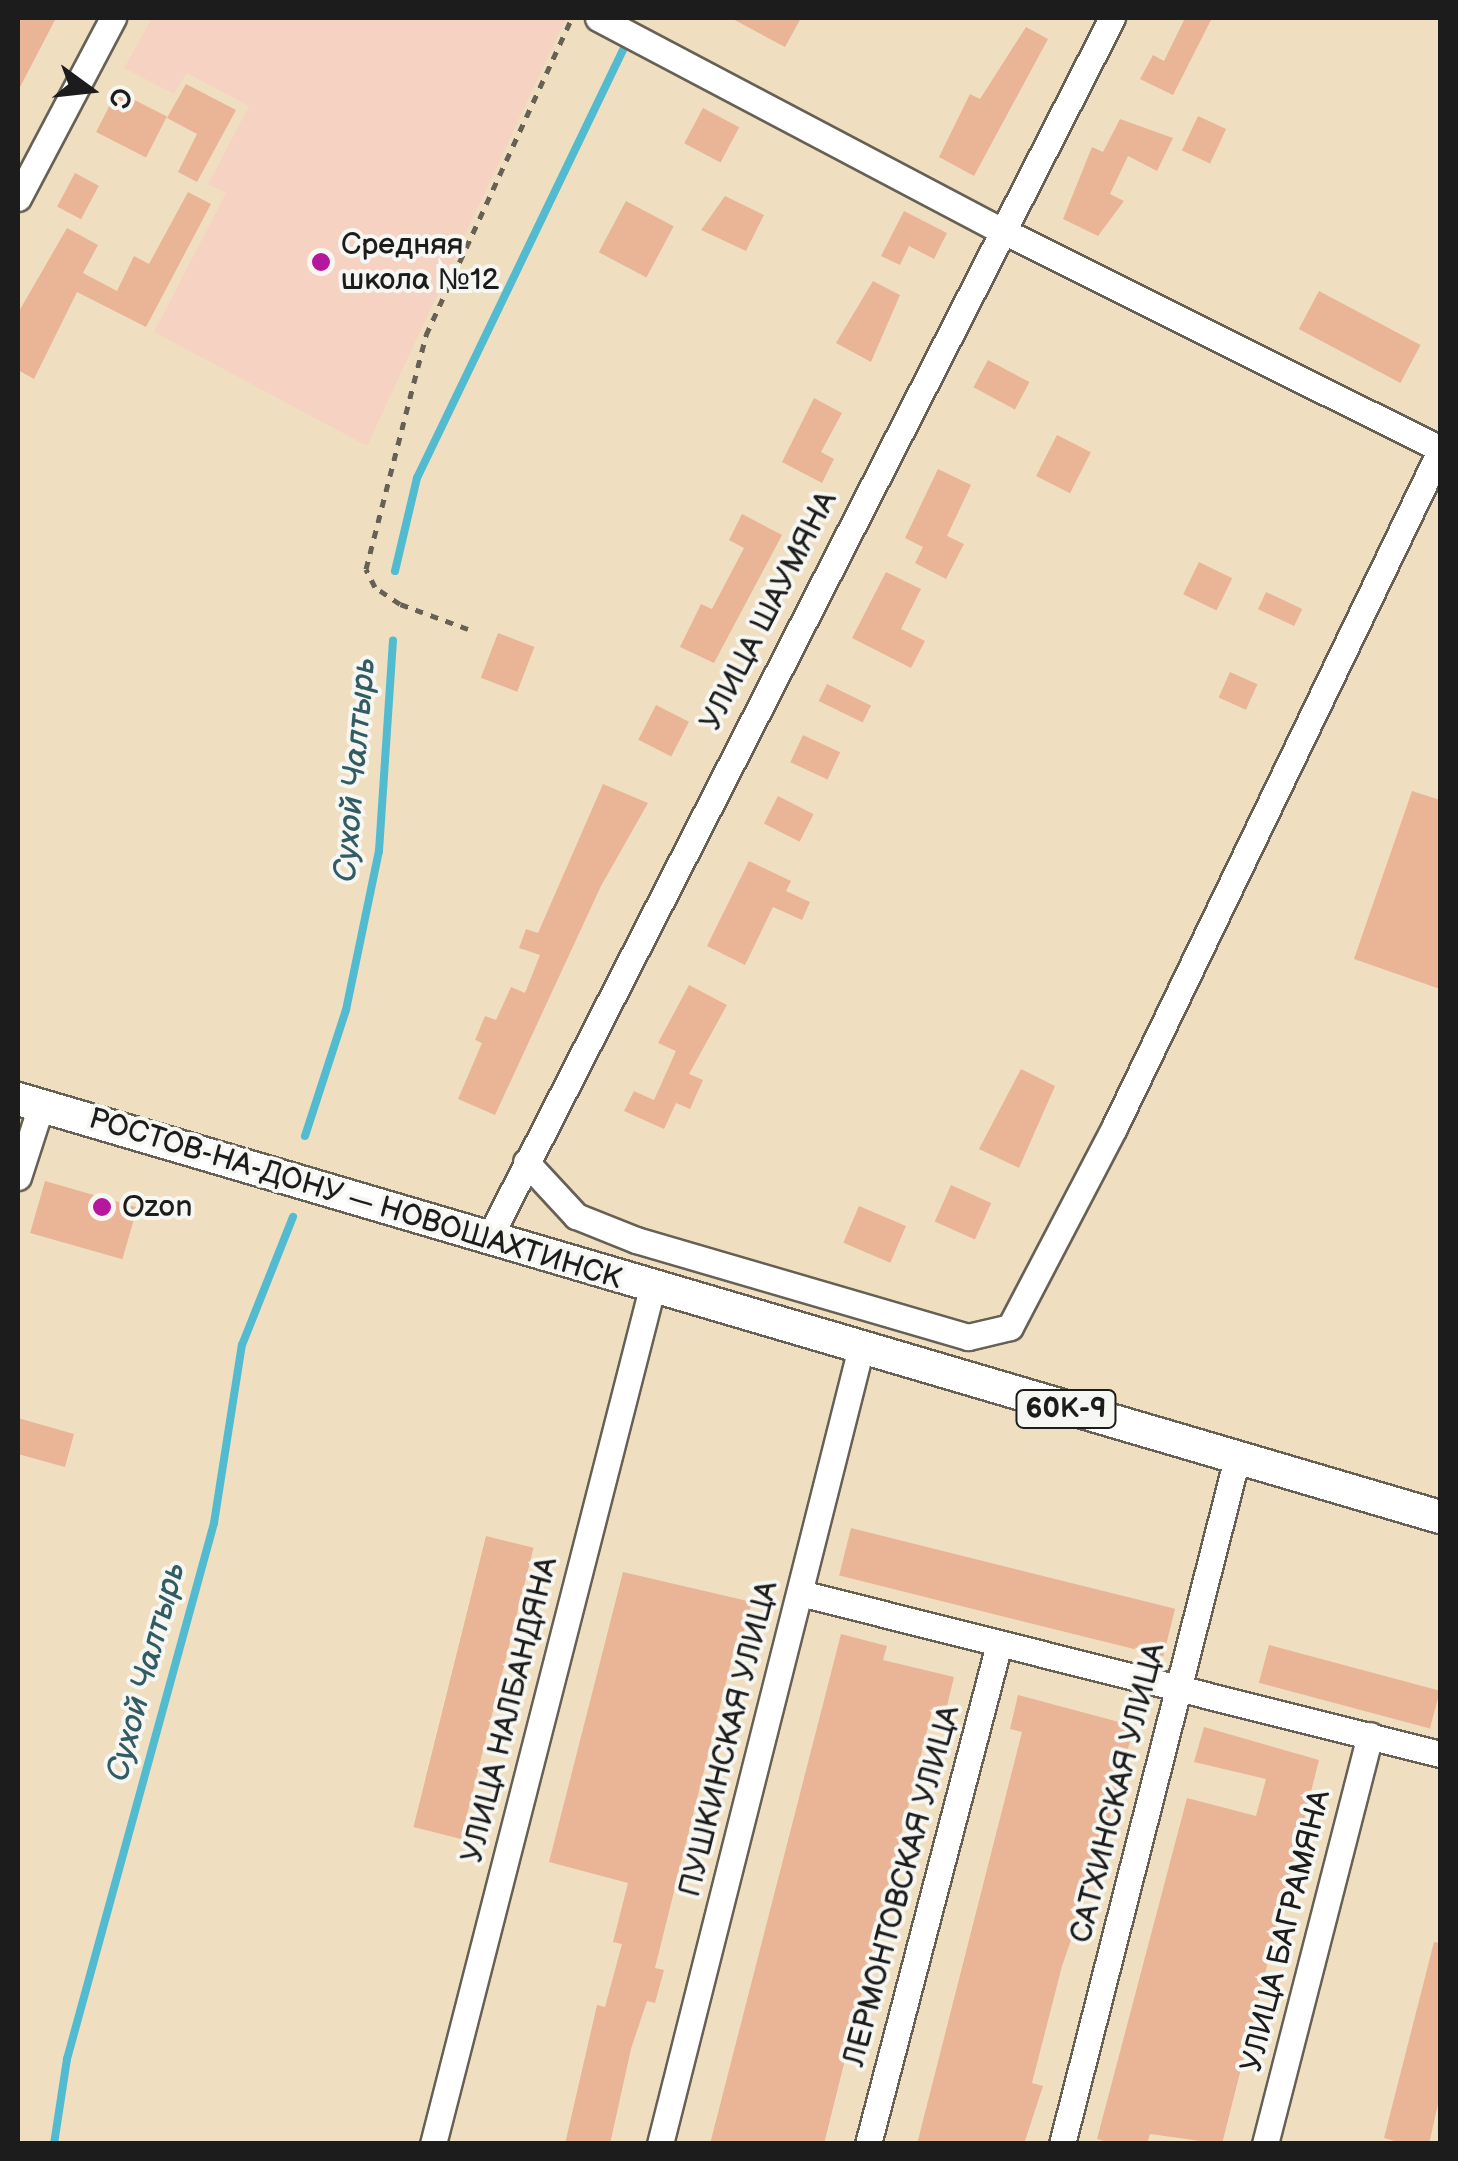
<!DOCTYPE html>
<meta charset="utf-8">
<style>
body{margin:0}
#map{position:relative;width:1458px;height:2161px;overflow:hidden;background:#efdfc0;font-family:"Balsamiq Sans",sans-serif}
div>[style]{position:absolute}
[style*='--x']{left:calc(var(--x)*1px);top:calc(var(--y)*1px);width:calc(var(--w)*1px);rotate:calc(var(--a)*1deg)}
.built>*{inset:0;background:#f6d2c3}
.stream>*{height:8px;margin:-4px;padding:0 4px;transform-origin:4px;border-radius:4px;background:#53bbd0}
.building>*{inset:0;background:#e9b596;transform-origin:0 0}
.path>*{height:5px;margin-top:-2.5px;transform-origin:0;background:repeating-linear-gradient(90deg,#666055 0 8px,transparent 0 16px)}
.roads{filter:drop-shadow(2px 0 #666055) drop-shadow(-2px 0 #666055) drop-shadow(0 2px #666055) drop-shadow(0 -2px #666055)}
.minor>*{height:25px;margin:-12.5px;padding:0 12.5px;transform-origin:12.5px;border-radius:12.5px;background:#fff}
.major>*{height:32px;margin:-16px;padding:0 16px;transform-origin:16px;border-radius:16px;background:#fff}
.dots>*{width:28px;height:28px;translate:-50% -50%;box-sizing:border-box;border:5px solid #f6f6f2;border-radius:50%}
span{translate:-50% -50%;white-space:nowrap;text-align:center;line-height:1.15;-webkit-text-stroke:8px #f6f6f2;paint-order:stroke}
.shield-label span{padding:2px 8px;background:#f6f6f2;border:2px solid;border-radius:8px;-webkit-text-stroke-width:0}
.shield-label{font-size:28px;color:#1c1c1c;font-weight:700}
.poi-label{font-size:30px;color:#1c1c1c}
.left{translate:0 -50%;text-align:left}
.street-label{font-size:30px;color:#1c1c1c}
.water-label{font-size:32px;color:#325c64;font-style:italic}
.frame{position:absolute;inset:0;border:20px solid #1c1c1c;pointer-events:none}
.north{position:absolute;left:40px;top:40px;width:100px;height:100px;-webkit-text-stroke:8px #f6f6f2;paint-order:stroke;rotate:105deg;font-size:28px;font-weight:700;line-height:40px;text-align:center;color:#1c1c1c}
.north::after{content:'';display:block;margin:auto;width:35px;height:45px;background:#1c1c1c;clip-path:polygon(50% 0,100% 100%,50% 72%,0 100%)}
</style>
<div id="map">
<div class="built">
<i style="clip-path:polygon(152px 18px,566px 18px,367px 446px,154px 332px,226px 193px,208px 184px,249px 106px,187px 73px,174px 94px,124px 68px)"></i>
</div>
<div class="stream">
<i style="--x:395;--y:571;--w:96;--a:-76.7"></i>
<i style="--x:417;--y:478;--w:478;--a:-64.3"></i>
<i style="--x:305;--y:1136;--w:133;--a:-72"></i>
<i style="--x:346;--y:1010;--w:162;--a:-78.3"></i>
<i style="--x:379;--y:851;--w:211;--a:-86.2"></i>
<i style="--x:54;--y:2144;--w:86;--a:-81.3"></i>
<i style="--x:67;--y:2059;--w:556;--a:-74.66"></i>
<i style="--x:214;--y:1523;--w:180;--a:-81.1"></i>
<i style="--x:242;--y:1345;--w:138;--a:-68.3"></i>
</div>
<div class="building">
<i style="clip-path:polygon(18px 18px,56px 18px,18px 91px)"></i>
<i style="clip-path:polygon(731px 18px,801px 18px,785px 47px)"></i>
<i style="clip-path:polygon(1185px 18px,1212px 18px,1173px 95px,1140px 79px,1153px 55px,1164px 61px)"></i>
<i style="clip-path:polygon(1026px 27px,1048px 39px,974px 176px,939px 157px,970px 94px,980px 99px)"></i>
<i style="clip-path:polygon(186px 84px,236px 110px,197px 182px,178px 172px,197px 134px,167px 118px)"></i>
<i style="left:117px;top:91px;width:56px;height:46px;rotate:27deg"></i>
<i style="left:703px;top:108px;width:41px;height:40px;rotate:28deg"></i>
<i style="left:1198px;top:116px;width:31px;height:38px;rotate:25deg"></i>
<i style="clip-path:polygon(1120px 119px,1173px 138px,1157px 171px,1128px 156px,1110px 194px,1124px 201px,1098px 236px,1063px 219px,1092px 147px,1103px 152px)"></i>
<i style="left:75px;top:173px;width:27px;height:38px;rotate:28deg"></i>
<i style="clip-path:polygon(188px 192px,211px 204px,146px 327px,77px 292px,34px 379px,18px 370px,18px 313px,67px 228px,98px 245px,83px 273px,117px 291px,134px 256px,149px 264px)"></i>
<i style="clip-path:polygon(725px 196px,764px 215px,746px 251px,701px 230px)"></i>
<i style="left:626px;top:201px;width:54px;height:58px;rotate:28deg"></i>
<i style="clip-path:polygon(904px 211px,947px 233px,934px 259px,909px 246px,900px 265px,881px 256px)"></i>
<i style="clip-path:polygon(873px 281px,900px 295px,871px 362px,836px 343px)"></i>
<i style="left:1319px;top:291px;width:115px;height:43px;rotate:28deg"></i>
<i style="left:988px;top:360px;width:47px;height:31px;rotate:28deg"></i>
<i style="clip-path:polygon(814px 398px,842px 413px,821px 452px,834px 459px,822px 483px,782px 462px)"></i>
<i style="left:1057px;top:435px;width:38px;height:46px;rotate:27deg"></i>
<i style="clip-path:polygon(938px 469px,971px 485px,947px 536px,964px 544px,946px 579px,915px 563px,923px 547px,905px 538px)"></i>
<i style="clip-path:polygon(742px 514px,782px 535px,714px 663px,680px 647px,701px 604px,712px 609px,744px 548px,729px 540px)"></i>
<i style="left:1199px;top:562px;width:37px;height:36px;rotate:26deg"></i>
<i style="clip-path:polygon(886px 572px,921px 589px,901px 629px,925px 641px,911px 668px,852px 638px)"></i>
<i style="left:1266px;top:592px;width:40px;height:19px;rotate:25deg"></i>
<i style="left:498px;top:633px;width:39px;height:48px;rotate:21deg"></i>
<i style="left:1230px;top:672px;width:30px;height:28px;rotate:24deg"></i>
<i style="left:827px;top:684px;width:49px;height:19px;rotate:26deg"></i>
<i style="left:656px;top:705px;width:37px;height:39px;rotate:27deg"></i>
<i style="left:803px;top:735px;width:41px;height:30px;rotate:25deg"></i>
<i style="clip-path:polygon(603px 784px,648px 803px,601px 886px,495px 1115px,458px 1099px,482px 1043px,475px 1040px,485px 1016px,496px 1020px,511px 987px,525px 993px,540px 955px,519px 948px,526px 929px,538px 933px)"></i>
<i style="clip-path:polygon(1412px 791px,1440px 800px,1440px 989px,1354px 959px)"></i>
<i style="left:778px;top:796px;width:40px;height:31px;rotate:27deg"></i>
<i style="clip-path:polygon(749px 861px,791px 881px,786px 891px,810px 902px,802px 920px,773px 907px,745px 965px,707px 946px)"></i>
<i style="clip-path:polygon(689px 985px,727px 1005px,689px 1074px,703px 1080px,690px 1109px,676px 1103px,664px 1129px,624px 1111px,634px 1091px,654px 1100px,676px 1051px,658px 1043px)"></i>
<i style="clip-path:polygon(1021px 1069px,1055px 1086px,1019px 1168px,979px 1149px)"></i>
<i style="left:45px;top:1181px;width:96px;height:54px;rotate:16deg"></i>
<i style="left:951px;top:1185px;width:44px;height:40px;rotate:24deg"></i>
<i style="left:859px;top:1206px;width:51px;height:40px;rotate:23deg"></i>
<i style="clip-path:polygon(18px 1418px,74px 1434px,65px 1467px,18px 1454px)"></i>
<i style="left:851px;top:1528px;width:334px;height:49px;rotate:14deg"></i>
<i style="left:486px;top:1536px;width:49px;height:300px;rotate:14deg"></i>
<i style="clip-path:polygon(623px 1572px,752px 1602px,743px 1635px,738px 1634px,655px 1968px,664px 1970px,655px 2003px,647px 2001px,631px 2049px,610px 2144px,565px 2144px,597px 2005px,605px 2007px,622px 1944px,613px 1942px,628px 1883px,549px 1862px)"></i>
<i style="clip-path:polygon(841px 1634px,887px 1646px,883px 1660px,954px 1677px,946px 1710px,933px 1707px,824px 2144px,710px 2144px)"></i>
<i style="left:1269px;top:1645px;width:177px;height:39px;rotate:15deg"></i>
<i style="clip-path:polygon(1018px 1695px,1134px 1726px,1098px 1863px,1062px 1966px,1032px 2083px,1043px 2086px,1024px 2144px,917px 2144px,1022px 1732px,1010px 1729px)"></i>
<i style="clip-path:polygon(1204px 1727px,1319px 1760px,1222px 2144px,1150px 2134px,1147px 2144px,1114px 2144px,1097px 2139px,1187px 1798px,1256px 1816px,1266px 1779px,1194px 1762px)"></i>
<i style="clip-path:polygon(1434px 1942px,1440px 1943px,1440px 2095px,1429px 2144px,1405px 2144px,1384px 2138px)"></i>
</div>
<div class="path">
<i style="--x:468;--y:629;--w:72;--a:-159.8"></i>
<i style="--x:400;--y:604;--w:30;--a:-146"></i>
<i style="--x:375;--y:587;--w:20;--a:-117"></i>
<i style="--x:366;--y:569;--w:242;--a:-75.6"></i>
<i style="--x:426;--y:335;--w:349;--a:-65.3"></i>
</div>
<div class="roads">
<div class="minor">
<i style="--x:598;--y:18;--w:453;--a:27.8"></i>
<i style="--x:999;--y:229;--w:493;--a:26.5"></i>
<i style="--x:18;--y:198;--w:204;--a:-62.2"></i>
<i style="--x:526;--y:1162;--w:74;--a:47.2"></i>
<i style="--x:576;--y:1216;--w:65;--a:21.8"></i>
<i style="--x:636;--y:1240;--w:346;--a:16.3"></i>
<i style="--x:968;--y:1337;--w:43;--a:-13.4"></i>
<i style="--x:1010;--y:1327;--w:225;--a:-62.4"></i>
<i style="--x:1114;--y:1128;--w:751;--a:-64.29"></i>
<i style="--x:18;--y:1177;--w:62;--a:-72.1"></i>
<i style="--x:490;--y:1236;--w:1368;--a:-62.95"></i>
<i style="--x:800;--y:1593;--w:660;--a:14.12"></i>
<i style="--x:433;--y:2144;--w:879;--a:-75.65"></i>
<i style="--x:660;--y:2144;--w:818;--a:-75.84"></i>
<i style="--x:868;--y:2144;--w:517;--a:-75.32"></i>
<i style="--x:1062;--y:2144;--w:708;--a:-75.69"></i>
<i style="--x:1265;--y:2144;--w:422;--a:-75.6"></i>
</div>
<div class="major">
<i style="--x:18;--y:1099;--w:1482;--a:16.38"></i>
</div>
</div>
<div class="dots">
<i style="left:321px;top:262px;background:#b5179e"></i>
<i style="left:102px;top:1207px;background:#b5179e"></i>
</div>
<div class="shield-label">
<span style="left:1066px;top:1409px">60К-9</span>
</div>
<div class="poi-label">
<span class="left" style="left:341px;top:262px">Средняя<br>школа №12</span>
<span class="left" style="left:122px;top:1207px">Ozon</span>
</div>
<div class="street-label">
<span style="left:769px;top:611px;rotate:-63deg">УЛИЦА ШАУМЯНА</span>
<span style="left:355px;top:1199px;rotate:17deg">РОСТОВ-НА-ДОНУ — НОВОШАХТИНСК</span>
<span style="left:510px;top:1710px;rotate:-76deg">УЛИЦА НАЛБАНДЯНА</span>
<span style="left:729px;top:1739px;rotate:-76deg">ПУШКИНСКАЯ УЛИЦА</span>
<span style="left:1118px;top:1793px;rotate:-76deg">САТХИНСКАЯ УЛИЦА</span>
<span style="left:902px;top:1886px;rotate:-75deg">ЛЕРМОНТОВСКАЯ УЛИЦА</span>
<span style="left:1286px;top:1931px;rotate:-76deg">УЛИЦА БАГРАМЯНА</span>
</div>
<div class="water-label">
<span style="left:356px;top:770px;rotate:-85deg">Сухой Чалтырь</span>
<span style="left:147px;top:1672px;rotate:-75deg">Сухой Чалтырь</span>
</div>
<div class="frame"></div>
<div class="north">С</div>
</div>
